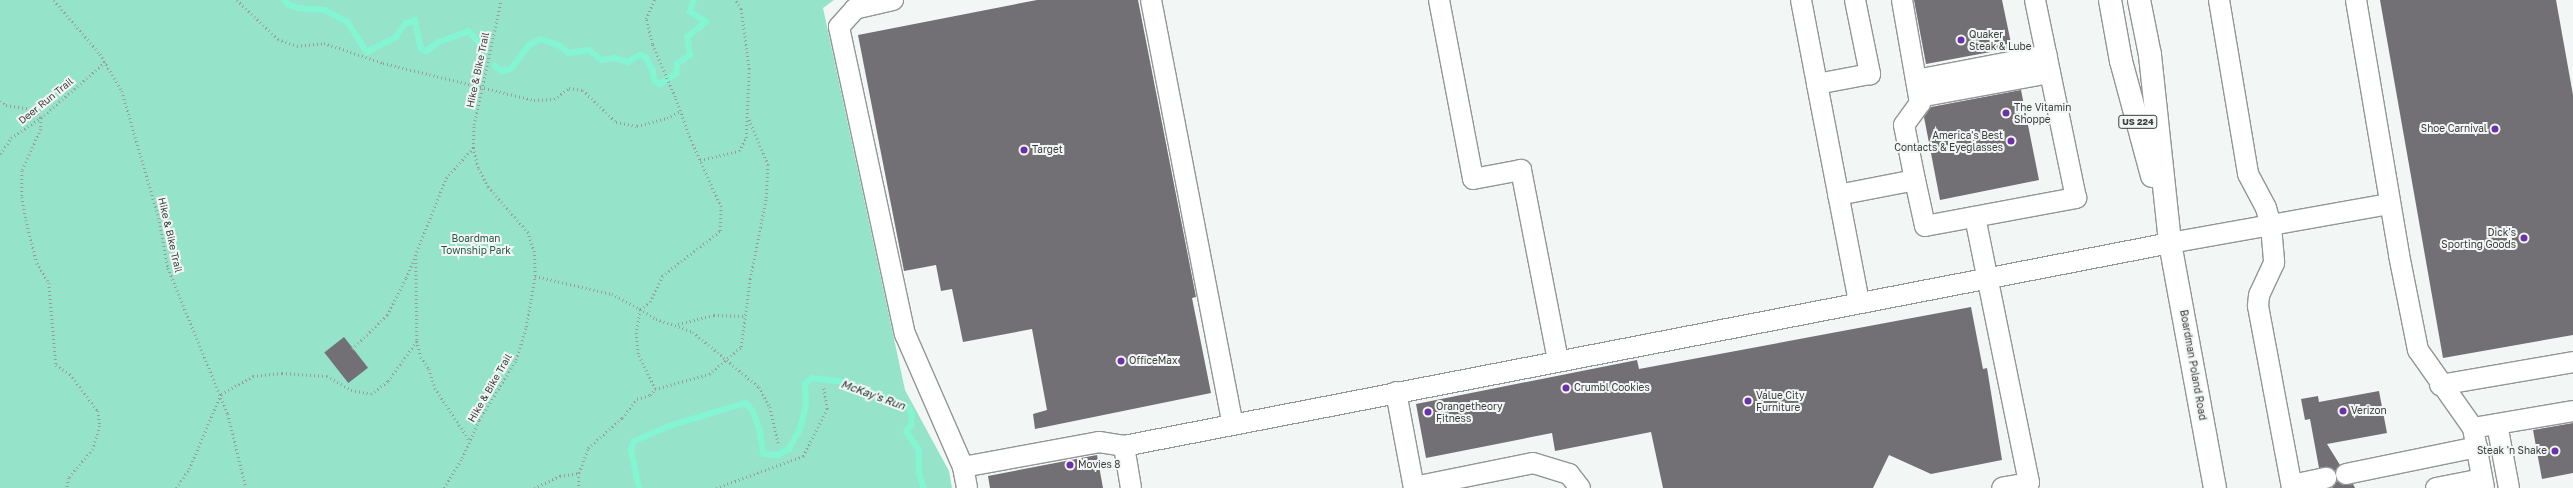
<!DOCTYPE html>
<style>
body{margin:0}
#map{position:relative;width:2573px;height:488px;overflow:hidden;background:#f2f7f5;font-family:"Golos Text",sans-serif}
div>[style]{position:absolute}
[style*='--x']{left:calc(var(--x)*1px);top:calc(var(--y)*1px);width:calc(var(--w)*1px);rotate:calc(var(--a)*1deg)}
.green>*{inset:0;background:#95e3c9}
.stream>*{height:5.5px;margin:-2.75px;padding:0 2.75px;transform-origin:2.75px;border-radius:2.75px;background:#83f6d1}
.building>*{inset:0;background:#727074;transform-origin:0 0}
.path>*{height:2.5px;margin-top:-1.25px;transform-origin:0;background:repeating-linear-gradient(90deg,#999c9b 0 1px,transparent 0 4px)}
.roads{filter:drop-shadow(1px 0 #929694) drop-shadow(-1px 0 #929694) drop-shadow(0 1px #929694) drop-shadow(0 -1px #929694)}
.minor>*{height:20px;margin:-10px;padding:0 10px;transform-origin:10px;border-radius:10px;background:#fff}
.major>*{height:22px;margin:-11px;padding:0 11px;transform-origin:11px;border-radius:11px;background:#fff}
.dots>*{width:11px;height:11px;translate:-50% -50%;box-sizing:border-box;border:2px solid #f2f7f5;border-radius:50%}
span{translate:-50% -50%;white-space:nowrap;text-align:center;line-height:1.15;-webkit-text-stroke:4px #f2f7f5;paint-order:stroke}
.shield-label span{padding:1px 3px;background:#f2f7f5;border:1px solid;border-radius:3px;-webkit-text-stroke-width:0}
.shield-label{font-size:9px;color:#3c3d3d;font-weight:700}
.poi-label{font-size:10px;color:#3c3d3d}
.left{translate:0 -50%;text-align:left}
.right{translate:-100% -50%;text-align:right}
.street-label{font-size:10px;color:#3c3d3d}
.park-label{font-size:10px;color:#285849}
.water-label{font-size:11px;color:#1a2f28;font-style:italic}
</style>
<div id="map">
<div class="green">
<i style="clip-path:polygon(0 0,834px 0,823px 8px,905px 390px,949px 471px,952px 488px,0 488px)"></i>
</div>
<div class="stream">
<i style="--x:285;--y:0;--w:6;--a:51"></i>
<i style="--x:289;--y:5;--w:9;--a:18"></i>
<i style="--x:298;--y:8;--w:27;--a:4"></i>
<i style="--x:325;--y:10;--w:26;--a:28"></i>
<i style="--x:348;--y:22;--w:36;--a:58"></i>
<i style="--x:367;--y:52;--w:33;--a:-27"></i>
<i style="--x:396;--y:37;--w:16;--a:-55"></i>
<i style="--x:405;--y:24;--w:11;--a:-22"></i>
<i style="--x:415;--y:20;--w:29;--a:78"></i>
<i style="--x:421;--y:48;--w:6;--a:31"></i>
<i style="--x:426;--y:51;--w:16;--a:-35"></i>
<i style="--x:439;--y:42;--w:32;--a:-20"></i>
<i style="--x:469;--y:31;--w:21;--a:49"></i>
<i style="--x:495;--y:66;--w:9;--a:36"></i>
<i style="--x:502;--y:71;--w:9;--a:-13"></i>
<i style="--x:511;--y:69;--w:30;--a:-53"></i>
<i style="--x:529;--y:45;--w:13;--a:-27"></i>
<i style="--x:541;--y:39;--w:20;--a:20"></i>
<i style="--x:560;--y:46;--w:11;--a:38"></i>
<i style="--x:569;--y:53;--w:20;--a:-9"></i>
<i style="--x:589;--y:50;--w:16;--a:38"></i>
<i style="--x:602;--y:60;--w:13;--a:-9"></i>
<i style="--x:615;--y:58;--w:14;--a:17"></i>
<i style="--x:628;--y:62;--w:14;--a:-30"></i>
<i style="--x:640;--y:55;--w:6;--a:18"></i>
<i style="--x:646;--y:57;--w:15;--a:62"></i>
<i style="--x:653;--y:70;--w:11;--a:80"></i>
<i style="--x:655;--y:81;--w:6;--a:31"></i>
<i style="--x:660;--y:84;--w:19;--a:-32"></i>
<i style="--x:676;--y:74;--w:10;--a:-84"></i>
<i style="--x:677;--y:64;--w:16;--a:-35"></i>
<i style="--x:690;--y:55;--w:18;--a:-99"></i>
<i style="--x:687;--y:37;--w:24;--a:-38"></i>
<i style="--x:706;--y:22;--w:19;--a:-148"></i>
<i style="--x:690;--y:12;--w:13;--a:-72"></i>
<i style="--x:639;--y:488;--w:39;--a:-102"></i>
<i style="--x:631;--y:450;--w:9;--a:-72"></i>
<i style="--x:634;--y:441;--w:38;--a:-23"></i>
<i style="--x:669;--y:426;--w:80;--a:-16.6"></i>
<i style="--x:746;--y:403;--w:11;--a:49"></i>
<i style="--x:753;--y:411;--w:20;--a:70"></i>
<i style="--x:760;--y:430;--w:24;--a:81"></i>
<i style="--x:764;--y:454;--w:14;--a:4"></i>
<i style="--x:778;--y:455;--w:13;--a:-29"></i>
<i style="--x:789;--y:449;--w:23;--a:-61"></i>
<i style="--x:800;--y:429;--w:25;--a:-76"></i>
<i style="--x:806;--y:405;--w:21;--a:-93"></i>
<i style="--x:805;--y:384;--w:9;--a:-41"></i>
<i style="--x:812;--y:378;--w:33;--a:7"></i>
<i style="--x:845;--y:382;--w:67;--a:20.9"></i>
<i style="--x:908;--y:406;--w:8;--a:60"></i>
<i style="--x:912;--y:413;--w:12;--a:90"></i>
<i style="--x:912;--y:425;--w:9;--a:126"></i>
<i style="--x:907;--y:432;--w:22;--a:56"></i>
<i style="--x:919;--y:450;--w:25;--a:88"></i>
<i style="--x:920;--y:475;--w:14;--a:73"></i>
</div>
<div class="building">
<i style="clip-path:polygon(1037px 0,1138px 0,1196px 297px,1192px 298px,1211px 393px,1035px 429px,1033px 414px,1047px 410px,1032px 329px,963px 342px,952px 289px,941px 291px,936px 265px,904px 271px,858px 35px)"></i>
<i style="clip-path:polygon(1914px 0,2002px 0,2012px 48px,1926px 64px)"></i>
<i style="clip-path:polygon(2380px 0,2556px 0,2573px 95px,2573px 335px,2443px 358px)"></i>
<i style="clip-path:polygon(2021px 90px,2039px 180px,1940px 200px,1924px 117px,1931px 107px)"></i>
<i style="clip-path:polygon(1971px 307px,1983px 369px,1987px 368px,2002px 460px,1931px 474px,1889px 455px,1873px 488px,1663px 488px,1651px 432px,1555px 451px,1552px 433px,1426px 458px,1416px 404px,1637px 360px,1639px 369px)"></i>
<i style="left:344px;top:337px;width:39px;height:25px;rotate:52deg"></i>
<i style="clip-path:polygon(2379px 391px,2387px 433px,2327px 444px,2340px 465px,2335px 471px,2329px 467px,2319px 468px,2310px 419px,2305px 420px,2301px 399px,2318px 396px,2319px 402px)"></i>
<i style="clip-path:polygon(2573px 423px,2573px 473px,2542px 479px,2533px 430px)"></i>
<i style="clip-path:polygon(1097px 455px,1103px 488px,990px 488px,988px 476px)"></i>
<i style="clip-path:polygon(2337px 481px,2343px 485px,2353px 484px,2355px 488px,2332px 488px)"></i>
</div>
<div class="path">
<i style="--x:54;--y:0;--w:71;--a:49.6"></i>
<i style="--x:100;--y:54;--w:43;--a:59.3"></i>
<i style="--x:122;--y:91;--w:132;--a:73.8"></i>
<i style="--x:159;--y:218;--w:51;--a:79.8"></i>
<i style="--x:168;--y:268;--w:158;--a:67.7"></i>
<i style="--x:228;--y:414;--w:76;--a:76.3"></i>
<i style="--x:237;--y:0;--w:57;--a:43.6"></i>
<i style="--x:278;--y:39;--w:20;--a:20"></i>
<i style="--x:297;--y:46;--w:27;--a:-6"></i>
<i style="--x:324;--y:43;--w:62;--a:18.7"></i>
<i style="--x:383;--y:63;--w:155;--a:13.8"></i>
<i style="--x:534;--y:100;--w:20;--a:-3"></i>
<i style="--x:554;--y:99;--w:19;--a:-36"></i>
<i style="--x:569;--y:88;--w:14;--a:8"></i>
<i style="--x:583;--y:90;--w:46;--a:44.1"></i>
<i style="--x:616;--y:122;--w:21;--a:11"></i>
<i style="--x:637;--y:126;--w:31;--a:-15"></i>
<i style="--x:667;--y:118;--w:15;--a:-28"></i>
<i style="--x:0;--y:101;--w:7;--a:34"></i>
<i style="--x:6;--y:105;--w:30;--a:9"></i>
<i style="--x:36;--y:110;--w:9;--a:58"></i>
<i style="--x:41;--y:118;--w:11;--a:90"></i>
<i style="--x:41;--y:129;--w:46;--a:114.3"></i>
<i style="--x:22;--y:171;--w:26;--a:90"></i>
<i style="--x:22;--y:197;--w:23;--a:80"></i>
<i style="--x:26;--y:220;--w:44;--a:75.7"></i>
<i style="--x:37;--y:263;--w:23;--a:59"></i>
<i style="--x:49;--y:283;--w:82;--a:85.1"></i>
<i style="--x:56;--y:365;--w:17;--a:33"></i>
<i style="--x:70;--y:374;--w:46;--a:52.9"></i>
<i style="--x:98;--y:411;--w:15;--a:82"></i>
<i style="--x:100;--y:426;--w:24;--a:107"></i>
<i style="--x:93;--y:449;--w:38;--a:130"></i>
<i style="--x:69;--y:478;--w:10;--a:101"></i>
<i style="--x:0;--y:154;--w:19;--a:-55"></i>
<i style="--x:11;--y:138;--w:36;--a:-34"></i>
<i style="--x:41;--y:118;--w:85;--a:-41.2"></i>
<i style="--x:700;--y:160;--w:40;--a:-13"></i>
<i style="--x:739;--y:151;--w:15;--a:-62"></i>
<i style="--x:746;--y:138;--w:69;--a:-87.5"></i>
<i style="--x:749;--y:69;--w:61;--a:-97.6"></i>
<i style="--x:741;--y:9;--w:11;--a:-124"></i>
<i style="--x:416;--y:255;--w:86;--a:89.3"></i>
<i style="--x:417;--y:341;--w:16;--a:76"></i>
<i style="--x:421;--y:357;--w:14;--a:56"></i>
<i style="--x:429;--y:369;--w:20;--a:72"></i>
<i style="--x:435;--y:388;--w:64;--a:56.6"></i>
<i style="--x:535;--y:276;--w:79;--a:13.2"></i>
<i style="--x:612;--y:294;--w:32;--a:28"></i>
<i style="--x:640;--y:309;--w:12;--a:-35"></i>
<i style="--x:650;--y:302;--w:29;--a:-65"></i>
<i style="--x:662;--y:276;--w:73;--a:-37.8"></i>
<i style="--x:720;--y:231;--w:24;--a:-88"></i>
<i style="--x:721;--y:207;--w:72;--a:-114.4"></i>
<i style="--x:691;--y:141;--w:47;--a:-110"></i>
<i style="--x:675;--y:97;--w:58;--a:-113.5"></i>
<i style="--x:652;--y:44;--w:26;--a:-103"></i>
<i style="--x:646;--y:19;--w:21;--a:-67"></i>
<i style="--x:678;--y:324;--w:37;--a:-14"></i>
<i style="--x:714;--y:315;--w:31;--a:2"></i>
<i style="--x:352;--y:349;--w:49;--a:-44.2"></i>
<i style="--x:387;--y:315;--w:42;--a:-62.8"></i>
<i style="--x:406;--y:278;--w:108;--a:-68.2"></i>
<i style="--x:446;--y:178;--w:40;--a:-48"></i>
<i style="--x:655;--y:389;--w:56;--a:-15.5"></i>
<i style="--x:709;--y:374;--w:42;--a:-40.2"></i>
<i style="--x:741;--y:347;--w:69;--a:-82.5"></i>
<i style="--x:750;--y:279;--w:83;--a:-78.8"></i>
<i style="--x:766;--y:198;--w:33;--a:-87"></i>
<i style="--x:768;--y:165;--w:51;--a:-113.1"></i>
<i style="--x:579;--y:473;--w:15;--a:90"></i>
<i style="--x:176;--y:488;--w:23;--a:-56"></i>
<i style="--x:189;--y:469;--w:82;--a:-66.9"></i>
<i style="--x:221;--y:394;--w:37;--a:-29"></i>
<i style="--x:253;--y:376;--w:29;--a:-6"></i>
<i style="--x:282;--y:373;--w:45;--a:3.8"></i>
<i style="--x:327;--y:376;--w:28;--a:30"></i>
<i style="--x:351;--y:390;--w:20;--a:11"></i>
<i style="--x:371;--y:394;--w:21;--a:-37"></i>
<i style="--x:388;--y:381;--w:49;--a:-54.1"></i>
<i style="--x:444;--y:488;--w:35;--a:-59"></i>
<i style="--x:462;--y:458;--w:42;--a:-65.9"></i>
<i style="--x:479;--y:420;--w:70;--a:-58.3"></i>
<i style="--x:516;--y:360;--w:34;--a:-73"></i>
<i style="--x:526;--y:327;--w:52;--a:-80"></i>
<i style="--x:535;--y:276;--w:24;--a:-92"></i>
<i style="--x:534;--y:252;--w:20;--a:-108"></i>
<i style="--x:528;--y:233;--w:61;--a:-131"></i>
<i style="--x:488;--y:187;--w:21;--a:-118"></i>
<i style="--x:478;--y:168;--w:21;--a:-104"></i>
<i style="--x:473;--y:148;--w:23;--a:-88"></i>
<i style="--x:474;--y:125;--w:128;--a:-77.8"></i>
<i style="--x:534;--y:488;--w:29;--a:-25"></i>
<i style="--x:560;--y:476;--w:19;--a:-9"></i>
<i style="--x:579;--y:473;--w:27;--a:-70"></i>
<i style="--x:588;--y:448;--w:45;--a:-41.4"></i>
<i style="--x:622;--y:418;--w:24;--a:-52"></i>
<i style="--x:637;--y:399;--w:14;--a:-17"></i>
<i style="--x:650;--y:395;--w:8;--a:-50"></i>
<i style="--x:655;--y:389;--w:39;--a:-116"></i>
<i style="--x:638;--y:354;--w:20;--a:-96"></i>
<i style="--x:636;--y:334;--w:25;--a:-81"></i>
<i style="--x:640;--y:309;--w:19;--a:32"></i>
<i style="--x:656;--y:319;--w:39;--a:19"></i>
<i style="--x:693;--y:332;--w:86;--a:39.8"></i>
<i style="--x:759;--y:387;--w:23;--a:61"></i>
<i style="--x:770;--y:407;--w:39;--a:77"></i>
<i style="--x:716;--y:488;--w:93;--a:-20.2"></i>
<i style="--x:803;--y:456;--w:53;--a:-62.9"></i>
<i style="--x:827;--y:409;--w:23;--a:-100"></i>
</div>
<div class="roads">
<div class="minor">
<i style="--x:893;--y:0;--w:39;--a:167"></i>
<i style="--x:855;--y:9;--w:24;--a:132"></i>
<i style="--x:839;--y:27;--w:314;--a:77.9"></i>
<i style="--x:905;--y:334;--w:145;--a:66.4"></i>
<i style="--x:963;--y:467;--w:21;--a:79"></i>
<i style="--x:1151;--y:0;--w:432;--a:79.1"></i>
<i style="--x:1439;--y:0;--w:182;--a:79.2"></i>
<i style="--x:1473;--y:179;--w:49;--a:-10.6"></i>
<i style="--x:1521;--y:170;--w:195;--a:79"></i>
<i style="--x:1801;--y:0;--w:86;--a:79.2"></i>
<i style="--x:1855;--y:0;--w:76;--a:78.5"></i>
<i style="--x:1870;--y:74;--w:54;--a:169.3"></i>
<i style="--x:1817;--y:84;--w:223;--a:79.1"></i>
<i style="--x:1902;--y:0;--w:105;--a:80.1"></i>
<i style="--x:1920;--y:103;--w:27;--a:126"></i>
<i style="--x:1904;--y:125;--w:56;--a:78.7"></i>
<i style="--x:2219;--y:0;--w:176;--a:80.5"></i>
<i style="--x:2248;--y:174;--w:38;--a:62"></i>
<i style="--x:2266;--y:208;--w:19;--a:74"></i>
<i style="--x:2271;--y:226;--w:37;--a:85"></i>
<i style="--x:2274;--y:263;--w:35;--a:115"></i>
<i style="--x:2259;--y:295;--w:11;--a:95"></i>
<i style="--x:2258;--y:306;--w:185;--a:79.4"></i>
<i style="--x:2356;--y:0;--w:259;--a:80.4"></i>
<i style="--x:2399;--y:255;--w:97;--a:78.7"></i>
<i style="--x:2418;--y:350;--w:95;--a:54.8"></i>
<i style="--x:2473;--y:428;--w:61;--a:79.6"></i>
<i style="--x:1916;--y:80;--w:133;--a:-10.8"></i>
<i style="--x:1919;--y:97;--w:133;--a:-10.4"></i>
<i style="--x:1838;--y:195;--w:78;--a:-11"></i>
<i style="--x:1915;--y:180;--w:47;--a:77.7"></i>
<i style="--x:1925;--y:226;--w:154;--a:-10.5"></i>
<i style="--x:2076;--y:198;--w:202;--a:-101.7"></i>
<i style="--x:1975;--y:217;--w:271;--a:78.5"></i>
<i style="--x:2029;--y:483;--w:27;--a:170"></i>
<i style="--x:2440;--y:385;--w:135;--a:-9.8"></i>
<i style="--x:1396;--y:392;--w:98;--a:79.4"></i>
<i style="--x:2497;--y:424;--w:65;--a:79.4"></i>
<i style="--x:2473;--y:428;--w:101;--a:-9.6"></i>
<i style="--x:963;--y:467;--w:138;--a:-10.4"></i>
<i style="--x:1099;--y:442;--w:25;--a:9"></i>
<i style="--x:2346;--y:474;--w:134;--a:-11.6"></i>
<i style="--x:2292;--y:485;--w:35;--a:-12"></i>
<i style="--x:1414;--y:487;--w:121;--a:-11.4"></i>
<i style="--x:1533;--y:463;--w:38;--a:17"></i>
<i style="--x:1569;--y:474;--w:18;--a:52"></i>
<i style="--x:1131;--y:488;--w:43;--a:-99.5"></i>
<i style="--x:1124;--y:446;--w:1066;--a:-10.98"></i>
<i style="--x:2170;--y:243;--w:223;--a:-10.1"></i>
<i style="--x:2436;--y:488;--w:47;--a:-11.1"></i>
</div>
<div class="major">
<i style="--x:2110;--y:0;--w:62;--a:79.8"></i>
<i style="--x:2121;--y:61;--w:119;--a:74.9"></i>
<i style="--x:2139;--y:0;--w:56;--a:78.7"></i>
<i style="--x:2150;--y:55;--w:189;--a:83.9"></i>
<i style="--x:2170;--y:243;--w:249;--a:79.6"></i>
</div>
</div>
<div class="dots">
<i style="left:1961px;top:40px;background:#6b32a8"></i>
<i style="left:2006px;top:113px;background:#6b32a8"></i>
<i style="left:2495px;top:129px;background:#6b32a8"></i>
<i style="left:2011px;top:141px;background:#6b32a8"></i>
<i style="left:1024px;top:150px;background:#6b32a8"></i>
<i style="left:2524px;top:238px;background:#6b32a8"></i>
<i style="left:1121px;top:361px;background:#6b32a8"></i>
<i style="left:1566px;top:388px;background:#6b32a8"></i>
<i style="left:1748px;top:401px;background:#6b32a8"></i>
<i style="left:2343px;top:411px;background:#6b32a8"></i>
<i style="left:1428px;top:412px;background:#6b32a8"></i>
<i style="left:2555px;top:451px;background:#6b32a8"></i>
<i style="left:1070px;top:465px;background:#6b32a8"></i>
</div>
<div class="shield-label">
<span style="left:2138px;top:122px">US 224</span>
</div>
<div class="poi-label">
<span class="left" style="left:1969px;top:40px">Quaker<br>Steak &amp; Lube</span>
<span class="left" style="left:2014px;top:113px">The Vitamin<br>Shoppe</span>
<span class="right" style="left:2487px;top:129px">Shoe Carnival</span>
<span class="right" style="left:2003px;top:141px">America's Best<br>Contacts &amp; Eyeglasses</span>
<span class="left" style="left:1032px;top:150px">Target</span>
<span class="right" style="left:2516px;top:238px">Dick's<br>Sporting Goods</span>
<span class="left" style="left:1129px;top:361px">OfficeMax</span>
<span class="left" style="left:1574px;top:388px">Crumbl Cookies</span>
<span class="left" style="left:1756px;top:401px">Value City<br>Furniture</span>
<span class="left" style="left:1436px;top:412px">Orangetheory<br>Fitness</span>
<span class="left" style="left:2351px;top:411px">Verizon</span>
<span class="right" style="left:2547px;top:451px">Steak 'n Shake</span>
<span class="left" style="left:1078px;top:465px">Movies 8</span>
</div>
<div class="street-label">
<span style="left:478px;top:70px;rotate:-78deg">Hike &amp; Bike Trail</span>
<span style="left:46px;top:101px;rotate:-39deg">Deer Run Trail</span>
<span style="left:170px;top:235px;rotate:77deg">Hike &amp; Bike Trail</span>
<span style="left:2193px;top:365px;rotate:80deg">Boardman Poland Road</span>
<span style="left:490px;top:388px;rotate:-60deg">Hike &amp; Bike Trail</span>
</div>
<div class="park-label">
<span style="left:476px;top:244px">Boardman<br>Township Park</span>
</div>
<div class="water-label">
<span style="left:873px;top:395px;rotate:20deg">McKay's Run</span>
</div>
</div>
